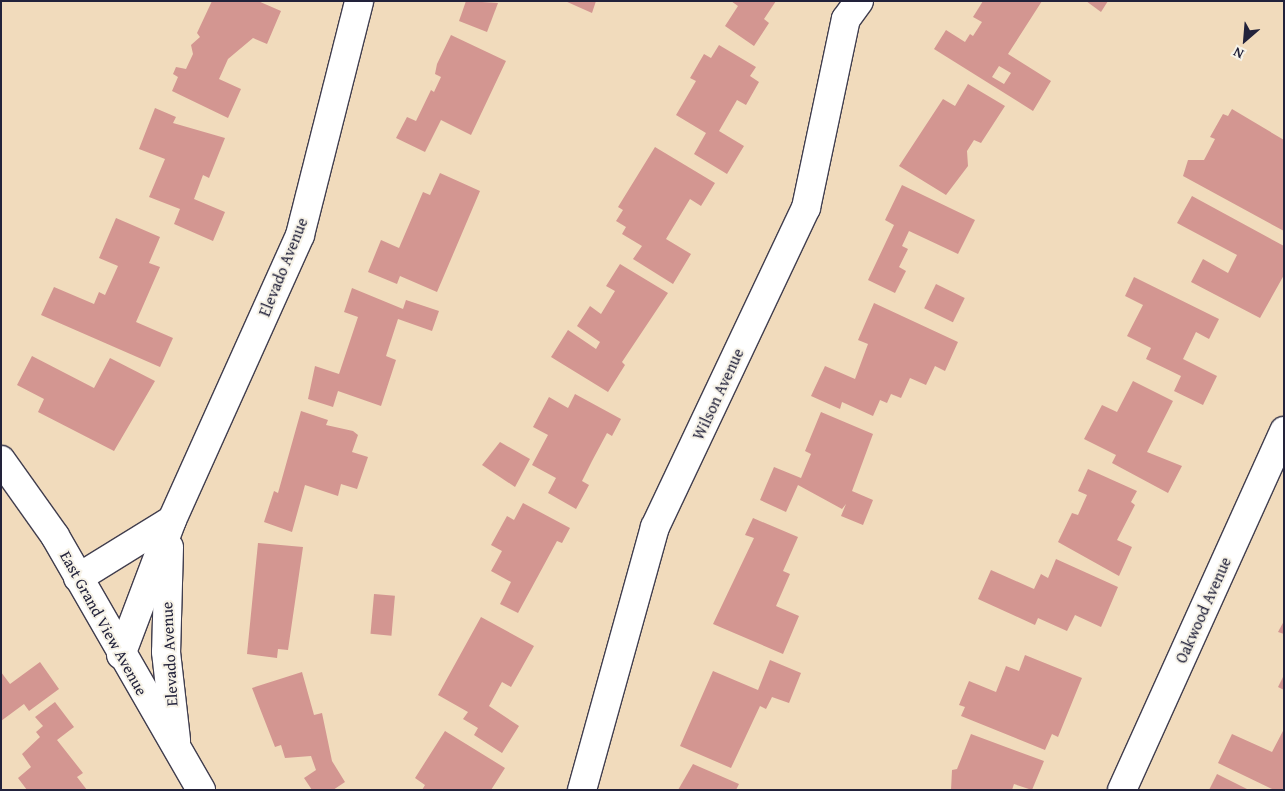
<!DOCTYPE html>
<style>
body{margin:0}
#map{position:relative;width:1285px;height:791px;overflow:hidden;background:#f1dbbc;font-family:"Gentium Book Plus",serif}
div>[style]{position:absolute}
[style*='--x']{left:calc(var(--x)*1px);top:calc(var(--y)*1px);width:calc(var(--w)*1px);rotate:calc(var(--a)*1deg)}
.building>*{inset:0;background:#d39691;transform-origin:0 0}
.roads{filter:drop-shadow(1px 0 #413e4e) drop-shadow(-1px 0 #413e4e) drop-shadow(0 1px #413e4e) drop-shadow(0 -1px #413e4e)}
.minor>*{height:28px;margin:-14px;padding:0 14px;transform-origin:14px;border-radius:14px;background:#fff}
span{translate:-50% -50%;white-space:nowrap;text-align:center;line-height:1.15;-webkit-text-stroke:4px #f7f3e8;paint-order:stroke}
.street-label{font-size:16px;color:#22223b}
.frame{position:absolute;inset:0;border:2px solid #22223b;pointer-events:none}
.north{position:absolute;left:1220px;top:15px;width:50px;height:50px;-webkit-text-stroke:4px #f7f3e8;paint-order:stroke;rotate:207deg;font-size:14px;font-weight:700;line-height:20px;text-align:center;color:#22223b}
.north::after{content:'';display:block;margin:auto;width:18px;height:22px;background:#22223b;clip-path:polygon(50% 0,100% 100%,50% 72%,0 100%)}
</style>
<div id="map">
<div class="building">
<i style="clip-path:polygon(212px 1px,258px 1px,281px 11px,267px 44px,253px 38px,228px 59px,219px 79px,241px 89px,228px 118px,172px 91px,178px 77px,173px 74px,176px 67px,186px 69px,193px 54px,191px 45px,200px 37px,197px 33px)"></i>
<i style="clip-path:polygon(466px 1px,498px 3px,487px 32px,459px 21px)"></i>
<i style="clip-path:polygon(565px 1px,596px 1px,592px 13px)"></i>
<i style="clip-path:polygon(731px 1px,776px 1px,764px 19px,769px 23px,754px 46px,725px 26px,738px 6px)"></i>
<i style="clip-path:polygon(evenodd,983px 1px,1042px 1px,1008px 54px,1051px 81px,1033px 111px,934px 49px,946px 30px,965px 42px,970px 34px,973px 36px,982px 22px,973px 17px,983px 1px,999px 66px,1011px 73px,1004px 84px,992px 77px,999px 66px)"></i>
<i style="clip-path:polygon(1086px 1px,1108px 1px,1101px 12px)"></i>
<i style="clip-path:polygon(451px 35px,506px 61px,471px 135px,441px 120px,425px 152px,396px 138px,407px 117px,416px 121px,431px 90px,434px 92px,441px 77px,435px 74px,437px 64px)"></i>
<i style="clip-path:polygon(719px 45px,756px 67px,750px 76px,759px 82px,746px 105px,737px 100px,719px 131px,744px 146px,727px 174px,694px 154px,706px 133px,676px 115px,696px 81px,690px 78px,704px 54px,711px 58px)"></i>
<i style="clip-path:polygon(968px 84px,1005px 106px,981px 143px,974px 140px,967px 151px,968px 166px,946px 195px,899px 166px,943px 99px,955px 106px)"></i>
<i style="clip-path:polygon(155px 108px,176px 117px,173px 123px,225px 138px,209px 178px,203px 175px,194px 199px,225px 212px,213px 241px,174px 224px,180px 209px,149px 197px,165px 159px,139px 149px)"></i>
<i style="clip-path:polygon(1232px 109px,1284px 140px,1284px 231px,1183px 176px,1188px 160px,1204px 160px,1215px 139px,1210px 137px,1223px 114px,1228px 116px)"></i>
<i style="clip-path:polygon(655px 147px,715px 183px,701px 206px,690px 199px,666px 239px,691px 254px,673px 284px,633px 259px,642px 246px,622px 234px,626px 227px,616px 221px,623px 210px,618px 207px)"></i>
<i style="clip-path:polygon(440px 173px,480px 191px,437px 292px,400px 276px,397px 284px,368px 272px,381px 240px,399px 248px,423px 192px,430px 195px)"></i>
<i style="clip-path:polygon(902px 185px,975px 220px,958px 254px,909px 231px,902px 246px,908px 249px,899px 267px,906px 271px,895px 293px,868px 280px,894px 225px,885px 220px)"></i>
<i style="clip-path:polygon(1192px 196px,1284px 246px,1284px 275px,1260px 318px,1191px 282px,1203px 259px,1228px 273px,1237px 255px,1177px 223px)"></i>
<i style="clip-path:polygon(116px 218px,160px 237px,149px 263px,160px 267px,136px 322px,173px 338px,160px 367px,41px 315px,54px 287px,94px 304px,99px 292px,105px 295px,118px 266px,99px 258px)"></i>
<i style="clip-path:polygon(620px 264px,668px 293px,622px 362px,625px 365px,608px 392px,551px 357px,568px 330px,596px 349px,600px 342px,577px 326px,590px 306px,601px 314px,615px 291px,606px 286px)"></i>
<i style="clip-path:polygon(1134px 277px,1219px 319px,1209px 339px,1196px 332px,1183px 359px,1217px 376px,1203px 405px,1174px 391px,1181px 376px,1146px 359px,1151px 348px,1127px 336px,1143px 305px,1125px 296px)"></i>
<i style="left:936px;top:284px;width:32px;height:27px;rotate:26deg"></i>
<i style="clip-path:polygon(352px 288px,403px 309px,406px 300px,439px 311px,432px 331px,398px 319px,386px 356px,396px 360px,381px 406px,338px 391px,333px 407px,308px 399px,315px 366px,339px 374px,358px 317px,344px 312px)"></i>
<i style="clip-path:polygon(874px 303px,958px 342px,945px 371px,935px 366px,926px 385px,910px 378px,901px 398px,891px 394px,887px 403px,880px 400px,873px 416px,842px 402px,840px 409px,811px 396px,825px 366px,855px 379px,868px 344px,858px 340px)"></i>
<i style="clip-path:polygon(32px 356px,94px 388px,110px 358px,155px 381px,114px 451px,38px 412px,44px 399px,17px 385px)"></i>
<i style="clip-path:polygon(1133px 381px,1173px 401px,1147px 452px,1182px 466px,1168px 493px,1112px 463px,1116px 455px,1084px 439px,1102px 405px,1117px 412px)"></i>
<i style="clip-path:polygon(575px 394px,621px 419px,612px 436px,607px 433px,592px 461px,582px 481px,589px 485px,576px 509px,548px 493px,556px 478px,532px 465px,548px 435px,533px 427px,549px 397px,568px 408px)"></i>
<i style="clip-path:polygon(301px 411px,328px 420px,326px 425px,353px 431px,358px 435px,352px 452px,368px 457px,357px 489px,341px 484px,338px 496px,305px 485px,292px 532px,264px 522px,274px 491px,278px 493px)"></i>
<i style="clip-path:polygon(821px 412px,873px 434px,852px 491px,873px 500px,863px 525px,841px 516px,846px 504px,842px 509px,798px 485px,786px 512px,760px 500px,774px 467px,801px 478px,811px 454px,805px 451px)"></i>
<i style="clip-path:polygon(500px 442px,530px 459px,515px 487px,482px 465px)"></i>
<i style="clip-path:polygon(1088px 469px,1137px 491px,1131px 502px,1135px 505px,1117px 540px,1132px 547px,1119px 576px,1058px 542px,1072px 513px,1078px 515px,1087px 495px,1078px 491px)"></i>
<i style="clip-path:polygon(523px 503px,570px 528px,562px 543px,557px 541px,518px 613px,500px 604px,511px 582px,491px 571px,502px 551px,491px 545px,507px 516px,514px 520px)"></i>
<i style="clip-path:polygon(753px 518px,798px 537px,783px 571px,790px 574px,776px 606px,799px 616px,783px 654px,713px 624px,754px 538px,745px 535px)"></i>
<i style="clip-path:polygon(258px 543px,303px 547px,288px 650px,278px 649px,277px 658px,247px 654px)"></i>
<i style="clip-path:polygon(1056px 559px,1118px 587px,1101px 627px,1075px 615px,1067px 631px,1038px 618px,1035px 625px,978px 599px,991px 570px,1034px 589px,1041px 574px,1048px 578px)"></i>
<i style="left:374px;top:594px;width:21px;height:40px;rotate:5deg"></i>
<i style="clip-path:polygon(481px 617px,534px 646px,511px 687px,502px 682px,489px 706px,519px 726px,502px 753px,474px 735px,478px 728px,463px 719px,468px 712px,438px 695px)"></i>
<i style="clip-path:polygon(1284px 621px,1284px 634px,1278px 632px)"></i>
<i style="clip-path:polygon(1025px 655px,1082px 678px,1058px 737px,1052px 734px,1045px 750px,961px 716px,965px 707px,959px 705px,969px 681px,996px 692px,1006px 666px,1019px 671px)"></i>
<i style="clip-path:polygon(770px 660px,801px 673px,789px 703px,772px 697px,766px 709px,760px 706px,731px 768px,680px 746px,713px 671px,758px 690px)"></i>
<i style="clip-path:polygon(40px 662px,59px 689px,29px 711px,24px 704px,1px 721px,1px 672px,10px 684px)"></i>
<i style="clip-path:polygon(302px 672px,314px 715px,322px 713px,332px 761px,345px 782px,333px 790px,312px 790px,304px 778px,316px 770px,311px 756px,285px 758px,281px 745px,275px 747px,252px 688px)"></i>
<i style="clip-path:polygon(1284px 675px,1284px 690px,1278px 687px)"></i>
<i style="clip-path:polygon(55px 702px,74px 727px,57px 740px,83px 773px,77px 777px,87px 790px,27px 790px,18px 778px,31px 767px,22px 754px,40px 737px,36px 732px,43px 726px,35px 717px)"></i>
<i style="clip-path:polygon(1284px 729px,1284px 790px,1274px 790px,1218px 763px,1232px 734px,1272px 752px)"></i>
<i style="clip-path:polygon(445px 731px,505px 768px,491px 790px,422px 790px,425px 785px,415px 778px)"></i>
<i style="clip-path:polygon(971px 734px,1044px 761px,1032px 790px,1014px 784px,1012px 790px,951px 790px,952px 770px,957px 769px)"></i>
<i style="clip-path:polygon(693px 764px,739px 784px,736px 790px,678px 790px)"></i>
<i style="clip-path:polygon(1217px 774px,1249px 790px,1209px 790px)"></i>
</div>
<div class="roads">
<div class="minor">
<i style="--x:1;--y:460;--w:93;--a:54.6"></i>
<i style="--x:55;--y:536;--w:293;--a:60.1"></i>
<i style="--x:169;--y:547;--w:105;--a:91.6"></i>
<i style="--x:166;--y:652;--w:89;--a:83.5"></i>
<i style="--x:78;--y:578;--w:110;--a:-31.7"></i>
<i style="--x:121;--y:655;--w:144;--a:-69.3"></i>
<i style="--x:172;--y:520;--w:312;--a:-65.8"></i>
<i style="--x:300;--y:235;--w:241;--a:-75.8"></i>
<i style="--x:582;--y:790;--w:273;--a:-74.5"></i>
<i style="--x:655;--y:527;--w:353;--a:-64.7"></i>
<i style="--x:806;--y:208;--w:193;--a:-78.1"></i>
<i style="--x:846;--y:19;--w:22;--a:-54"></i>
<i style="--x:1122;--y:790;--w:394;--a:-65.7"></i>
</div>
</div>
<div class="street-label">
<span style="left:283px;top:267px;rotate:-68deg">Elevado Avenue</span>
<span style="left:718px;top:394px;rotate:-65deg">Wilson Avenue</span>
<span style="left:1203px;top:610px;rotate:-66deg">Oakwood Avenue</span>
<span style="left:104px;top:623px;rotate:61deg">East Grand View Avenue</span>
<span style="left:169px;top:654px;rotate:-93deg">Elevado Avenue</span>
</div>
<div class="frame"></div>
<div class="north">N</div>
</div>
